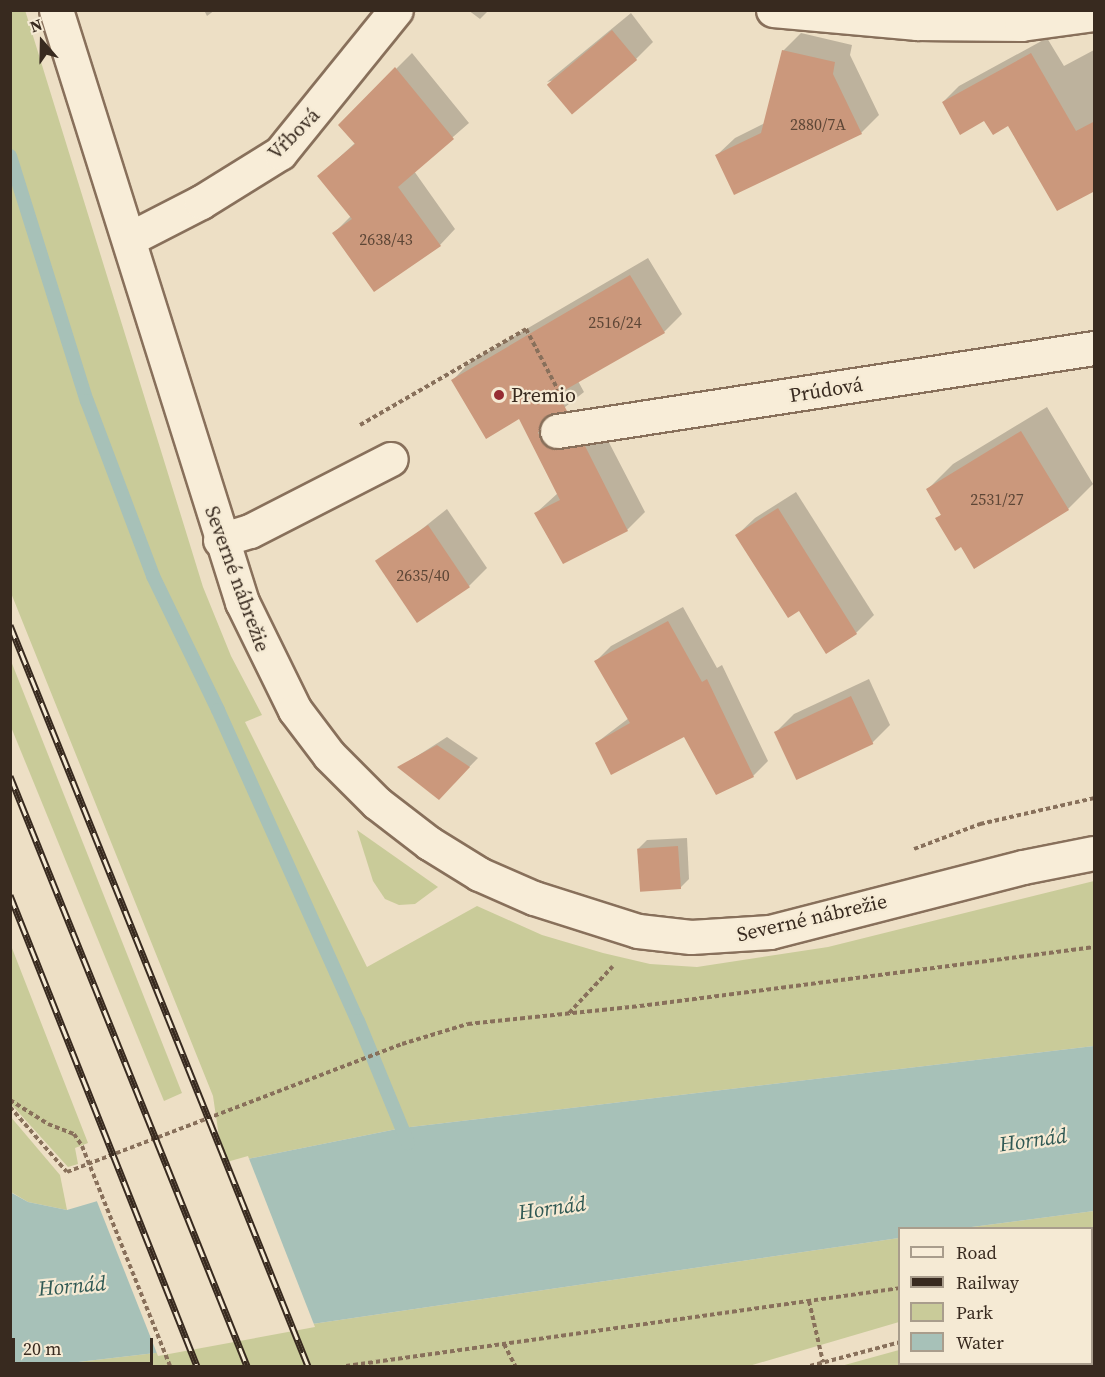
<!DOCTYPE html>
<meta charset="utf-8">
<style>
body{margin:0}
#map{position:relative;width:1105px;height:1377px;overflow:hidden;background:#eddfc5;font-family:"Source Serif 4",serif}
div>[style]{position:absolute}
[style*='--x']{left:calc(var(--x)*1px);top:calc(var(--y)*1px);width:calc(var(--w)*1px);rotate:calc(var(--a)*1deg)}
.green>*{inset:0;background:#c9cb99}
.water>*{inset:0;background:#a7c1b8}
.pier>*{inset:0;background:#eddfc5}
.shadow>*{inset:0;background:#0003}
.stream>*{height:14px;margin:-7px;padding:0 7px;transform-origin:7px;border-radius:7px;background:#a7c1b8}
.building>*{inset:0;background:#cb987c;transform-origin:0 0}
.path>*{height:4px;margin-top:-2px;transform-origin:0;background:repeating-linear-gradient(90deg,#88705b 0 4.5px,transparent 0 7.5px)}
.roads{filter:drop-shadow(2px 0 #88705b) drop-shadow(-2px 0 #88705b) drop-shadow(0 2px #88705b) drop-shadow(0 -2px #88705b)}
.minor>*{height:33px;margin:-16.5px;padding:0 16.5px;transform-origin:16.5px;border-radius:16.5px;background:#f8edd8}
.rail>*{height:7px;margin-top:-3.5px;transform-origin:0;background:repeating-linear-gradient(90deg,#f5ead4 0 14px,#382a1f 0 28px);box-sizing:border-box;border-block:2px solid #382a1f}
.path-bridge>*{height:4px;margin-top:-2px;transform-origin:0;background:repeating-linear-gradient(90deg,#88705b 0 4.5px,transparent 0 7.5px)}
.dots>*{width:16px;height:16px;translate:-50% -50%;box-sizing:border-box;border:3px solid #f5ead4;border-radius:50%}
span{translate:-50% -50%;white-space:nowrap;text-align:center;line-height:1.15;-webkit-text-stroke:4.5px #f5ead4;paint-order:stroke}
.number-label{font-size:16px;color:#5d4636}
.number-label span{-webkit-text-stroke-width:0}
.street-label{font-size:20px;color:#382a1f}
.poi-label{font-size:20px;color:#382a1f}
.left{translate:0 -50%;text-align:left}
.water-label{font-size:21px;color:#2f5853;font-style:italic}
.frame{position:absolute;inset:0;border:12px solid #382a1f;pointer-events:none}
.legend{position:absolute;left:898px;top:1227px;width:195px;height:138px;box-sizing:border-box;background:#f5ead4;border:2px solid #a99d8c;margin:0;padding:8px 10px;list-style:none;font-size:18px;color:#382a1f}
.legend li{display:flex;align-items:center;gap:12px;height:30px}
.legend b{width:30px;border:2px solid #a99d8c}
.north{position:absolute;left:12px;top:12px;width:60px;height:60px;-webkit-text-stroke:4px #f5ead4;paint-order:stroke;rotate:340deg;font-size:16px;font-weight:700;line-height:24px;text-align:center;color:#382a1f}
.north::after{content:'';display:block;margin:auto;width:21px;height:27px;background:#382a1f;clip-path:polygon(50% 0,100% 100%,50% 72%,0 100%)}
.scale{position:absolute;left:12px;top:1338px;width:141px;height:27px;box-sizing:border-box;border:3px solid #382a1f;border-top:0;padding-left:8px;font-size:18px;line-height:21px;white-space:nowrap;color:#382a1f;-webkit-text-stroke:4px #f5ead4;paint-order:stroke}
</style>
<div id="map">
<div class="green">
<i style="clip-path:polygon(25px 10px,203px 587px,231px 656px,262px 715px,245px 722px,367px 967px,477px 906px,542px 935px,603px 953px,650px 964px,697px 967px,828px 947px,1094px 881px,1094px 1046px,402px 1128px,223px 1164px,213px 1096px,11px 593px,10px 11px)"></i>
<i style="clip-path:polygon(11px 661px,182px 1093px,164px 1101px,11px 727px)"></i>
<i style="clip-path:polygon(357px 830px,438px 887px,415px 904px,399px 905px,385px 899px,373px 881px)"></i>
<i style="clip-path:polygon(10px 943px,88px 1143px,75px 1148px,78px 1164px,68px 1167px,11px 1104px)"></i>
<i style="clip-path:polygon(10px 1116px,60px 1175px,67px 1210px,28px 1202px,11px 1192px)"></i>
<i style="clip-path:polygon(1094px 1211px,1092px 1277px,1092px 1228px,964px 1228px)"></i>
<i style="clip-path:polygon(899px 1238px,899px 1322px,749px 1366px,44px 1366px,181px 1350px,285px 1328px)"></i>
<i style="clip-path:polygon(1094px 1303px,1094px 1366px,841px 1366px,899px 1350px,900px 1364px,1092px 1364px)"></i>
</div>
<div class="water">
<i style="clip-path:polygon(1094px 1046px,1094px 1211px,964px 1228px,900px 1228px,899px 1238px,285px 1328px,181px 1350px,44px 1366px,11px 1366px,10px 1192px,28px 1202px,67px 1210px,223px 1164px,402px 1128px)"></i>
</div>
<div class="pier">
<i style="clip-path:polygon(248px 1156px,315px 1327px,158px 1356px,96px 1199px)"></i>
</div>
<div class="shadow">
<i style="clip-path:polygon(204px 10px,215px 10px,207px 16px)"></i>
<i style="clip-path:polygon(468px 10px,489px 10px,480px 19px)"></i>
<i style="clip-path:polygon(631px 13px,653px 42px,636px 59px,547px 82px)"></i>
<i style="clip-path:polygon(801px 33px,852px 45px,850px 55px,879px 115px,861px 133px,717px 155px,735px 138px,765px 123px,783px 51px)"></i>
<i style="clip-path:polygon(1047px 38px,1064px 66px,1094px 50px,1094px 189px,1008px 124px,943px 102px,959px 86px)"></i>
<i style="clip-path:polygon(412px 53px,469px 123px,414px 171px,455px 229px,440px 245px,334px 233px,351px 216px,319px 176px,355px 143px,340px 125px)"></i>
<i style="clip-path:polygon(648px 258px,682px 314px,664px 332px,578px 381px,584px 392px,555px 415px,602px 429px,645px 512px,627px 530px,536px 513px,558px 493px,520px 416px,453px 380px,470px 362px)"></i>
<i style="clip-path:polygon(1047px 407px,1093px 484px,1068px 509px,937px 518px,942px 514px,928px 489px,953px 464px)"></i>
<i style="clip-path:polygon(796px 492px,874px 615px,856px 633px,737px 535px,755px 518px)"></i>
<i style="clip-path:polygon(447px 509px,487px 568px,469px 586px,378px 564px)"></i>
<i style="clip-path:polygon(683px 607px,717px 668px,722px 665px,768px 761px,753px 776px,685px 735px,596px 743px,629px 718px,596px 661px,611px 646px)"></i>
<i style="clip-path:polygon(869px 679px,890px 725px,872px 743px,776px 732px,794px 714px)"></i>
<i style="clip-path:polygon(447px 737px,478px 758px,439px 798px,400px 767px)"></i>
<i style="clip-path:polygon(687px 838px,689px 879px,680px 888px,638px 849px,647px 840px)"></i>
</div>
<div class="stream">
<i style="--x:10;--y:156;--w:257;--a:72.6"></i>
<i style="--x:87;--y:401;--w:187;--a:69.3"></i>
<i style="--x:153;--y:576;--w:149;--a:64.1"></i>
<i style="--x:218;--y:710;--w:341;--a:65.8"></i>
<i style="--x:358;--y:1021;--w:132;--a:67.7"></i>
</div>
<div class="building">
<i style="left:612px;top:30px;width:39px;height:85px;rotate:50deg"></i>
<i style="clip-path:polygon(782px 50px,835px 62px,833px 74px,862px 134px,734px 195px,715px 155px,761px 133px)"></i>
<i style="clip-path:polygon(1031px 53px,1076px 131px,1095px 121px,1095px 191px,1057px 211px,1008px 126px,993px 135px,984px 121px,960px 135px,942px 102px)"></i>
<i style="clip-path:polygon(395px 67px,454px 139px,398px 187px,441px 246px,374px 292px,332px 233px,352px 219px,317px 176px,355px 144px,338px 125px)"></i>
<i style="clip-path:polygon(630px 275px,665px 333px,558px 394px,567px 411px,545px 417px,538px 433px,551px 449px,585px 446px,628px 531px,563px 564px,534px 513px,560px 500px,519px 419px,486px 439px,451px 380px)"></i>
<i style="clip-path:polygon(1021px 431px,1069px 510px,974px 569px,961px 547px,955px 551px,935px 518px,941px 515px,926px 489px)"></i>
<i style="clip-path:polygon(778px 508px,857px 634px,826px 654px,799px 611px,788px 618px,735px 535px)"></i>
<i style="left:428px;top:525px;width:75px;height:64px;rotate:56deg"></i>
<i style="clip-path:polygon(668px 621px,702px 682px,707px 679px,754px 777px,716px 795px,684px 737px,611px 775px,595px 743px,630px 723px,594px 661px)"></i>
<i style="left:851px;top:696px;width:53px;height:85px;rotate:65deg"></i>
<i style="clip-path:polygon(437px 745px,470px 767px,439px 800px,397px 767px)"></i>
<i style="left:678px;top:846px;width:43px;height:41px;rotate:86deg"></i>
</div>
<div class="path">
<i style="--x:360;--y:425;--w:192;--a:-30"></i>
<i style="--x:526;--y:329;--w:69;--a:62.3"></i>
<i style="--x:914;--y:849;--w:71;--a:-20.7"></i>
<i style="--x:980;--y:824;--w:117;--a:-12.8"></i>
<i style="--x:569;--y:1013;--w:64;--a:-46.9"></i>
<i style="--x:10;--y:1100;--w:45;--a:32.3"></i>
<i style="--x:48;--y:1124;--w:28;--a:21"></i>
<i style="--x:74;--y:1134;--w:14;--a:56"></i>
<i style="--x:10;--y:1107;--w:86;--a:48.8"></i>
<i style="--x:67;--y:1172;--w:359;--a:-20.9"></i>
<i style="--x:402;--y:1044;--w:69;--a:-16.9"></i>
<i style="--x:468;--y:1024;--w:173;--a:-6"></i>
<i style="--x:640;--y:1006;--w:458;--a:-7.4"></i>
<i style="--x:1092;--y:1261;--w:2;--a:-27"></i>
<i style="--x:1092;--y:1296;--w:2;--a:-27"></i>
<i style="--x:809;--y:1301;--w:63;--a:77.1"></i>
<i style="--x:504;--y:1344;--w:25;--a:63"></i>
<i style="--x:346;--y:1366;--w:559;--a:-8.01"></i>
<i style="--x:810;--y:1366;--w:93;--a:-14.9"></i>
</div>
<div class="roads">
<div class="minor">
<i style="--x:56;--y:10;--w:621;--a:72.56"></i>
<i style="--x:242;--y:602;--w:120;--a:63.9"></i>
<i style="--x:295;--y:710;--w:56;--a:52.9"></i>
<i style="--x:329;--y:755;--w:68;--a:45"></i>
<i style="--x:377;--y:803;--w:66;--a:37.6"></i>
<i style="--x:429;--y:843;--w:59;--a:31.8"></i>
<i style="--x:479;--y:874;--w:60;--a:23.6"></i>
<i style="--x:534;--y:898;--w:109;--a:17.6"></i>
<i style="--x:638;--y:931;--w:53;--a:6.5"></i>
<i style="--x:691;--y:937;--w:79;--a:-3.6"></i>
<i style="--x:770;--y:932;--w:261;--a:-14.4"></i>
<i style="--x:1023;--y:867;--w:72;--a:-11.2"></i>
<i style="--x:773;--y:10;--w:145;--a:5.2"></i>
<i style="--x:917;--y:23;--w:104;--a:0.6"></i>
<i style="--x:1021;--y:24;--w:74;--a:-7.8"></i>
<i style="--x:129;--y:239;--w:81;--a:-27.2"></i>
<i style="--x:201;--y:202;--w:93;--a:-31.8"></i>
<i style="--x:280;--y:153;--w:184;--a:-51"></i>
<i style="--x:557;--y:431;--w:543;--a:-8.79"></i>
<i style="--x:220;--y:540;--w:31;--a:-17"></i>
<i style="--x:250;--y:531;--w:158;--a:-27.1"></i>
</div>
</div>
<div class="rail">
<i style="--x:10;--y:625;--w:799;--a:68.09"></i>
<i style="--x:10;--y:776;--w:636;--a:68.11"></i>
<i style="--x:10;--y:895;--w:507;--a:68.35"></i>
</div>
<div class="path-bridge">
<i style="--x:82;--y:1146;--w:237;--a:68.2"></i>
</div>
<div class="dots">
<i style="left:499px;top:395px;background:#962c33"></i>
</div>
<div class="number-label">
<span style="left:818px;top:124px">2880/7A</span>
<span style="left:386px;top:239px">2638/43</span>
<span style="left:615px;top:322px">2516/24</span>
<span style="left:997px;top:499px">2531/27</span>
<span style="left:423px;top:575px">2635/40</span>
</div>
<div class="street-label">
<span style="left:294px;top:134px;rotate:-45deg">Vŕbová</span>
<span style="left:826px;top:390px;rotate:-9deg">Prúdová</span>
<span style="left:237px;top:579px;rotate:70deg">Severné nábrežie</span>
<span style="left:812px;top:918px;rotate:-13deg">Severné nábrežie</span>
</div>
<div class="poi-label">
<span class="left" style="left:511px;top:395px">Premio</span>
</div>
<div class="water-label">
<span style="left:1033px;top:1140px;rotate:-8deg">Hornád</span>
<span style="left:552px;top:1208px;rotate:-8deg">Hornád</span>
<span style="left:72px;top:1286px;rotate:-5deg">Hornád</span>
</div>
<div class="frame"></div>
<ul class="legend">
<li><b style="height:8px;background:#f8edd8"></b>Road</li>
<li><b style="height:8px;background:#382a1f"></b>Railway</li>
<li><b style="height:16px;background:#c9cb99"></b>Park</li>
<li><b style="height:16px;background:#a7c1b8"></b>Water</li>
</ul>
<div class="north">N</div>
<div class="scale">20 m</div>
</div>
